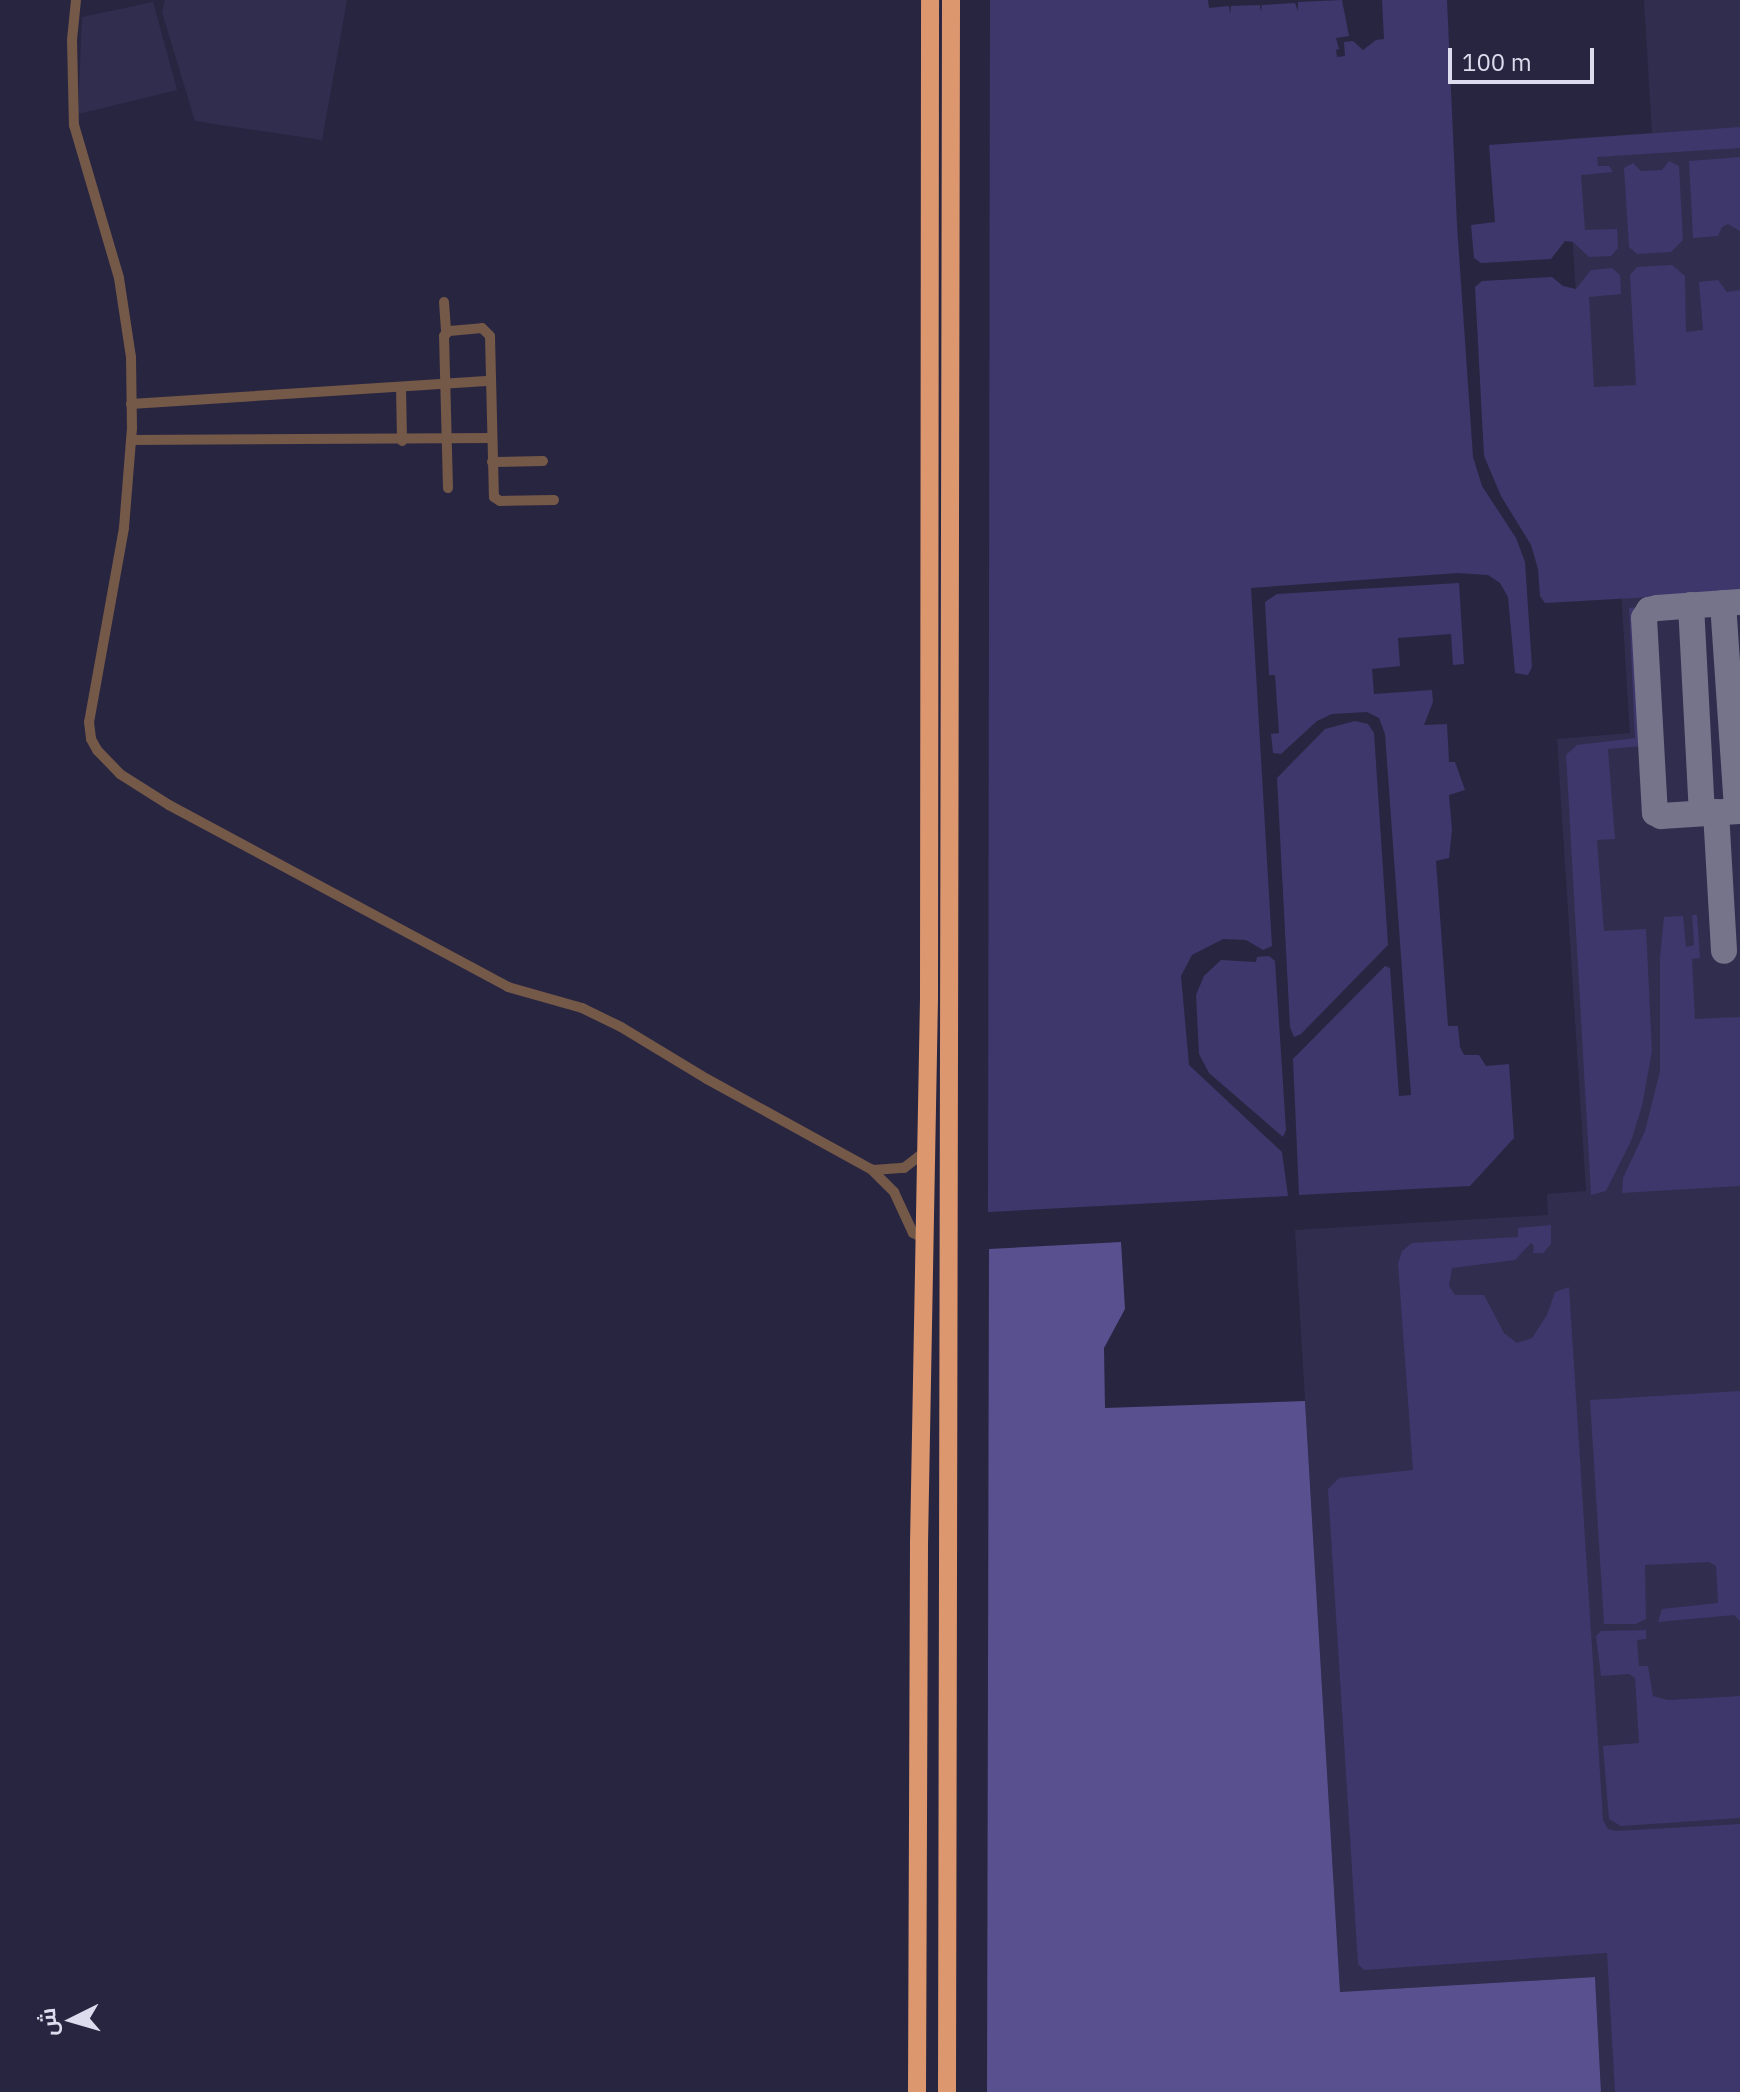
<!DOCTYPE html>
<meta charset="utf-8">
<style>
body{margin:0}
#map{position:relative;width:1740px;height:2092px;overflow:hidden;background:#282540;font-family:"IBM Plex Sans",Cairo,sans-serif}
div>[style]{position:absolute}
[style*='--x']{left:calc(var(--x)*1px);top:calc(var(--y)*1px);width:calc(var(--w)*1px);rotate:calc(var(--a)*1deg)}
.built>*{inset:0;background:#312d4e}
.green>*{inset:0;background:#3e376b}
.forest>*{inset:0;background:#59508f}
.taxiway>*{height:26px;margin:-13px;padding:0 13px;transform-origin:13px;border-radius:13px;background:#76748a}
.street>*{height:10px;margin:-5px;padding:0 5px;transform-origin:5px;border-radius:5px;background:#745848}
.highway>*{height:18px;margin:-9px;padding:0 9px;transform-origin:9px;border-radius:9px;background:#dc976e}
span{translate:-50% -50%;white-space:nowrap;text-align:center;line-height:1.15;-webkit-text-stroke:8px #282540;paint-order:stroke}
.north{position:absolute;left:32px;top:1980px;width:80px;height:80px;-webkit-text-stroke:6px #282540;paint-order:stroke;rotate:265deg;font-size:22px;font-weight:700;line-height:32px;text-align:center;color:#dddcee}
.north::after{content:'';display:block;margin:auto;width:28px;height:36px;background:#dddcee;clip-path:polygon(50% 0,100% 100%,50% 72%,0 100%)}
.scale{position:absolute;left:1448px;top:48px;width:146px;height:36px;box-sizing:border-box;border:4px solid #dddcee;border-top:0;padding-left:10px;font-size:24px;line-height:28px;white-space:nowrap;color:#dddcee;-webkit-text-stroke:6px #282540;paint-order:stroke}
</style>
<div id="map">
<div class="built">
<i style="clip-path:polygon(165px 0,347px 0,322px 140px,195px 121px,162px 12px)"></i>
<i style="clip-path:polygon(1644px 0,1740px 0,1740px 2092px,1601px 2092px,1595px 1977px,1340px 1992px,1295px 1230px,1548px 1215px,1547px 1194px,1586px 1191px,1557px 739px,1630px 733px,1608px 387px,1582px 388px,1566px 139px,1652px 133px)"></i>
<i style="clip-path:polygon(153px 2px,177px 90px,78px 114px,82px 17px)"></i>
</div>
<div class="green">
<i style="clip-path:polygon(990px 0,1208px 0,1209px 8px,1229px 6px,1230px 14px,1231px 6px,1260px 5px,1261px 12px,1262px 5px,1295px 3px,1298px 11px,1298px 2px,1342px 0,1349px 36px,1336px 38px,1339px 49px,1336px 50px,1337px 57px,1345px 56px,1344px 42px,1353px 41px,1363px 50px,1376px 40px,1384px 39px,1382px 0,1447px 0,1457px 225px,1473px 457px,1482px 486px,1516px 538px,1525px 562px,1532px 667px,1528px 675px,1515px 673px,1508px 597px,1500px 583px,1488px 575px,1458px 573px,1251px 588px,1272px 946px,1263px 950px,1246px 940px,1223px 939px,1192px 955px,1181px 976px,1189px 1065px,1282px 1152px,1288px 1196px,988px 1212px)"></i>
<i style="clip-path:polygon(1740px 127px,1740px 148px,1597px 157px,1598px 166px,1609px 166px,1613px 172px,1581px 175px,1585px 230px,1617px 229px,1618px 248px,1611px 256px,1589px 257px,1573px 242px,1565px 241px,1551px 259px,1481px 263px,1474px 258px,1471px 225px,1495px 222px,1489px 145px)"></i>
<i style="clip-path:polygon(1740px 157px,1740px 231px,1728px 224px,1722px 227px,1718px 236px,1693px 238px,1689px 161px)"></i>
<i style="clip-path:polygon(1669px 161px,1679px 166px,1683px 240px,1671px 252px,1637px 254px,1629px 247px,1624px 168px,1633px 163px,1641px 171px,1662px 170px)"></i>
<i style="clip-path:polygon(1672px 265px,1685px 276px,1686px 332px,1703px 330px,1699px 282px,1718px 280px,1727px 292px,1740px 290px,1740px 592px,1545px 603px,1540px 596px,1538px 569px,1531px 545px,1501px 496px,1484px 456px,1475px 287px,1482px 281px,1552px 277px,1563px 286px,1576px 289px,1591px 270px,1612px 268px,1620px 275px,1621px 294px,1589px 297px,1594px 387px,1636px 385px,1630px 275px,1637px 267px)"></i>
<i style="clip-path:polygon(1459px 583px,1464px 664px,1453px 665px,1451px 634px,1398px 638px,1400px 666px,1372px 669px,1374px 694px,1432px 690px,1433px 702px,1424px 725px,1447px 724px,1449px 762px,1455px 762px,1465px 790px,1449px 795px,1452px 830px,1449px 858px,1436px 861px,1448px 1026px,1458px 1026px,1460px 1047px,1464px 1055px,1479px 1055px,1486px 1066px,1509px 1064px,1514px 1138px,1470px 1186px,1299px 1195px,1293px 1059px,1385px 966px,1390px 968px,1399px 1096px,1411px 1095px,1385px 734px,1379px 718px,1367px 712px,1332px 714px,1317px 721px,1281px 754px,1273px 753px,1271px 734px,1279px 733px,1275px 675px,1269px 675px,1265px 602px,1277px 594px)"></i>
<i style="clip-path:polygon(1634px 607px,1642px 746px,1608px 749px,1615px 839px,1597px 840px,1604px 931px,1646px 929px,1652px 1051px,1642px 1106px,1631px 1141px,1606px 1191px,1591px 1195px,1566px 755px,1577px 745px,1635px 738px,1629px 608px)"></i>
<i style="clip-path:polygon(1355px 721px,1368px 724px,1374px 733px,1388px 945px,1301px 1034px,1294px 1037px,1290px 1027px,1277px 778px,1325px 729px)"></i>
<i style="clip-path:polygon(1692px 915px,1697px 915px,1700px 958px,1692px 959px,1695px 1019px,1740px 1017px,1740px 1186px,1622px 1193px,1623px 1178px,1645px 1131px,1660px 1071px,1660px 959px,1664px 917px,1683px 916px,1686px 947px,1694px 945px)"></i>
<i style="clip-path:polygon(1269px 956px,1275px 961px,1286px 1130px,1283px 1137px,1209px 1073px,1199px 1054px,1196px 995px,1204px 976px,1221px 960px,1256px 962px,1257px 957px)"></i>
<i style="clip-path:polygon(1551px 1225px,1551px 1244px,1543px 1253px,1533px 1253px,1534px 1246px,1531px 1243px,1515px 1260px,1452px 1268px,1449px 1286px,1455px 1295px,1484px 1295px,1504px 1333px,1517px 1343px,1532px 1338px,1547px 1315px,1555px 1292px,1569px 1287px,1603px 1820px,1608px 1829px,1616px 1831px,1740px 1824px,1740px 2092px,1615px 2092px,1607px 1953px,1364px 1970px,1358px 1964px,1328px 1489px,1339px 1478px,1413px 1470px,1398px 1264px,1402px 1251px,1412px 1243px,1518px 1237px,1518px 1228px)"></i>
<i style="clip-path:polygon(1740px 1391px,1740px 1621px,1734px 1615px,1658px 1622px,1662px 1609px,1718px 1603px,1716px 1566px,1709px 1562px,1645px 1565px,1646px 1619px,1636px 1624px,1604px 1624px,1590px 1400px)"></i>
<i style="clip-path:polygon(1646px 1630px,1646px 1639px,1637px 1640px,1639px 1666px,1648px 1666px,1653px 1696px,1668px 1700px,1740px 1696px,1740px 1818px,1621px 1826px,1609px 1819px,1603px 1746px,1639px 1743px,1635px 1678px,1629px 1674px,1601px 1676px,1596px 1636px,1601px 1631px)"></i>
</div>
<div class="forest">
<i style="clip-path:polygon(1121px 1242px,1125px 1309px,1104px 1348px,1105px 1408px,1305px 1401px,1340px 1992px,1595px 1977px,1601px 2092px,987px 2092px,989px 1249px)"></i>
</div>
<div class="taxiway">
<i style="--x:1740;--y:602;--w:83;--a:175.9"></i>
<i style="--x:1657;--y:608;--w:8;--a:166"></i>
<i style="--x:1649;--y:610;--w:9;--a:122"></i>
<i style="--x:1644;--y:618;--w:195;--a:86.8"></i>
<i style="--x:1655;--y:813;--w:7;--a:27"></i>
<i style="--x:1661;--y:816;--w:79;--a:-3.6"></i>
<i style="--x:1723;--y:603;--w:208;--a:86.1"></i>
<i style="--x:1691;--y:605;--w:208;--a:87"></i>
<i style="--x:1716;--y:812;--w:139;--a:86.7"></i>
</div>
<div class="street">
<i style="--x:76;--y:0;--w:40;--a:95.7"></i>
<i style="--x:72;--y:40;--w:85;--a:88.7"></i>
<i style="--x:74;--y:125;--w:159;--a:73.6"></i>
<i style="--x:119;--y:278;--w:80;--a:81.4"></i>
<i style="--x:131;--y:357;--w:71;--a:89.2"></i>
<i style="--x:132;--y:428;--w:100;--a:94.6"></i>
<i style="--x:124;--y:528;--w:197;--a:100.2"></i>
<i style="--x:89;--y:722;--w:17;--a:83"></i>
<i style="--x:91;--y:739;--w:13;--a:61"></i>
<i style="--x:97;--y:750;--w:33;--a:46"></i>
<i style="--x:120;--y:774;--w:58;--a:32.3"></i>
<i style="--x:169;--y:805;--w:385;--a:28.2"></i>
<i style="--x:508;--y:987;--w:77;--a:15.8"></i>
<i style="--x:582;--y:1008;--w:43;--a:26"></i>
<i style="--x:621;--y:1027;--w:100;--a:31.2"></i>
<i style="--x:707;--y:1079;--w:187;--a:28.8"></i>
<i style="--x:871;--y:1169;--w:33;--a:45"></i>
<i style="--x:894;--y:1192;--w:45;--a:65.1"></i>
<i style="--x:913;--y:1233;--w:14;--a:25"></i>
<i style="--x:444;--y:302;--w:31;--a:86"></i>
<i style="--x:401;--y:387;--w:54;--a:88.9"></i>
<i style="--x:131;--y:404;--w:360;--a:-3.7"></i>
<i style="--x:131;--y:440;--w:361;--a:-0.3"></i>
<i style="--x:492;--y:462;--w:51;--a:-1.1"></i>
<i style="--x:448;--y:488;--w:152;--a:-91.5"></i>
<i style="--x:444;--y:336;--w:7;--a:-45"></i>
<i style="--x:449;--y:331;--w:33;--a:-5"></i>
<i style="--x:482;--y:328;--w:11;--a:45"></i>
<i style="--x:490;--y:336;--w:161;--a:88.6"></i>
<i style="--x:494;--y:497;--w:7;--a:34"></i>
<i style="--x:500;--y:501;--w:54;--a:-1.1"></i>
<i style="--x:873;--y:1170;--w:31;--a:-4"></i>
<i style="--x:904;--y:1168;--w:28;--a:-38"></i>
</div>
<div class="highway">
<i style="--x:917;--y:2092;--w:548;--a:-89.79"></i>
<i style="--x:919;--y:1544;--w:548;--a:-88.95"></i>
<i style="--x:929;--y:996;--w:996;--a:-89.94"></i>
<i style="--x:947;--y:2092;--w:2092;--a:-89.89"></i>
</div>
<div class="north">ش</div>
<div class="scale">100 m</div>
</div>
